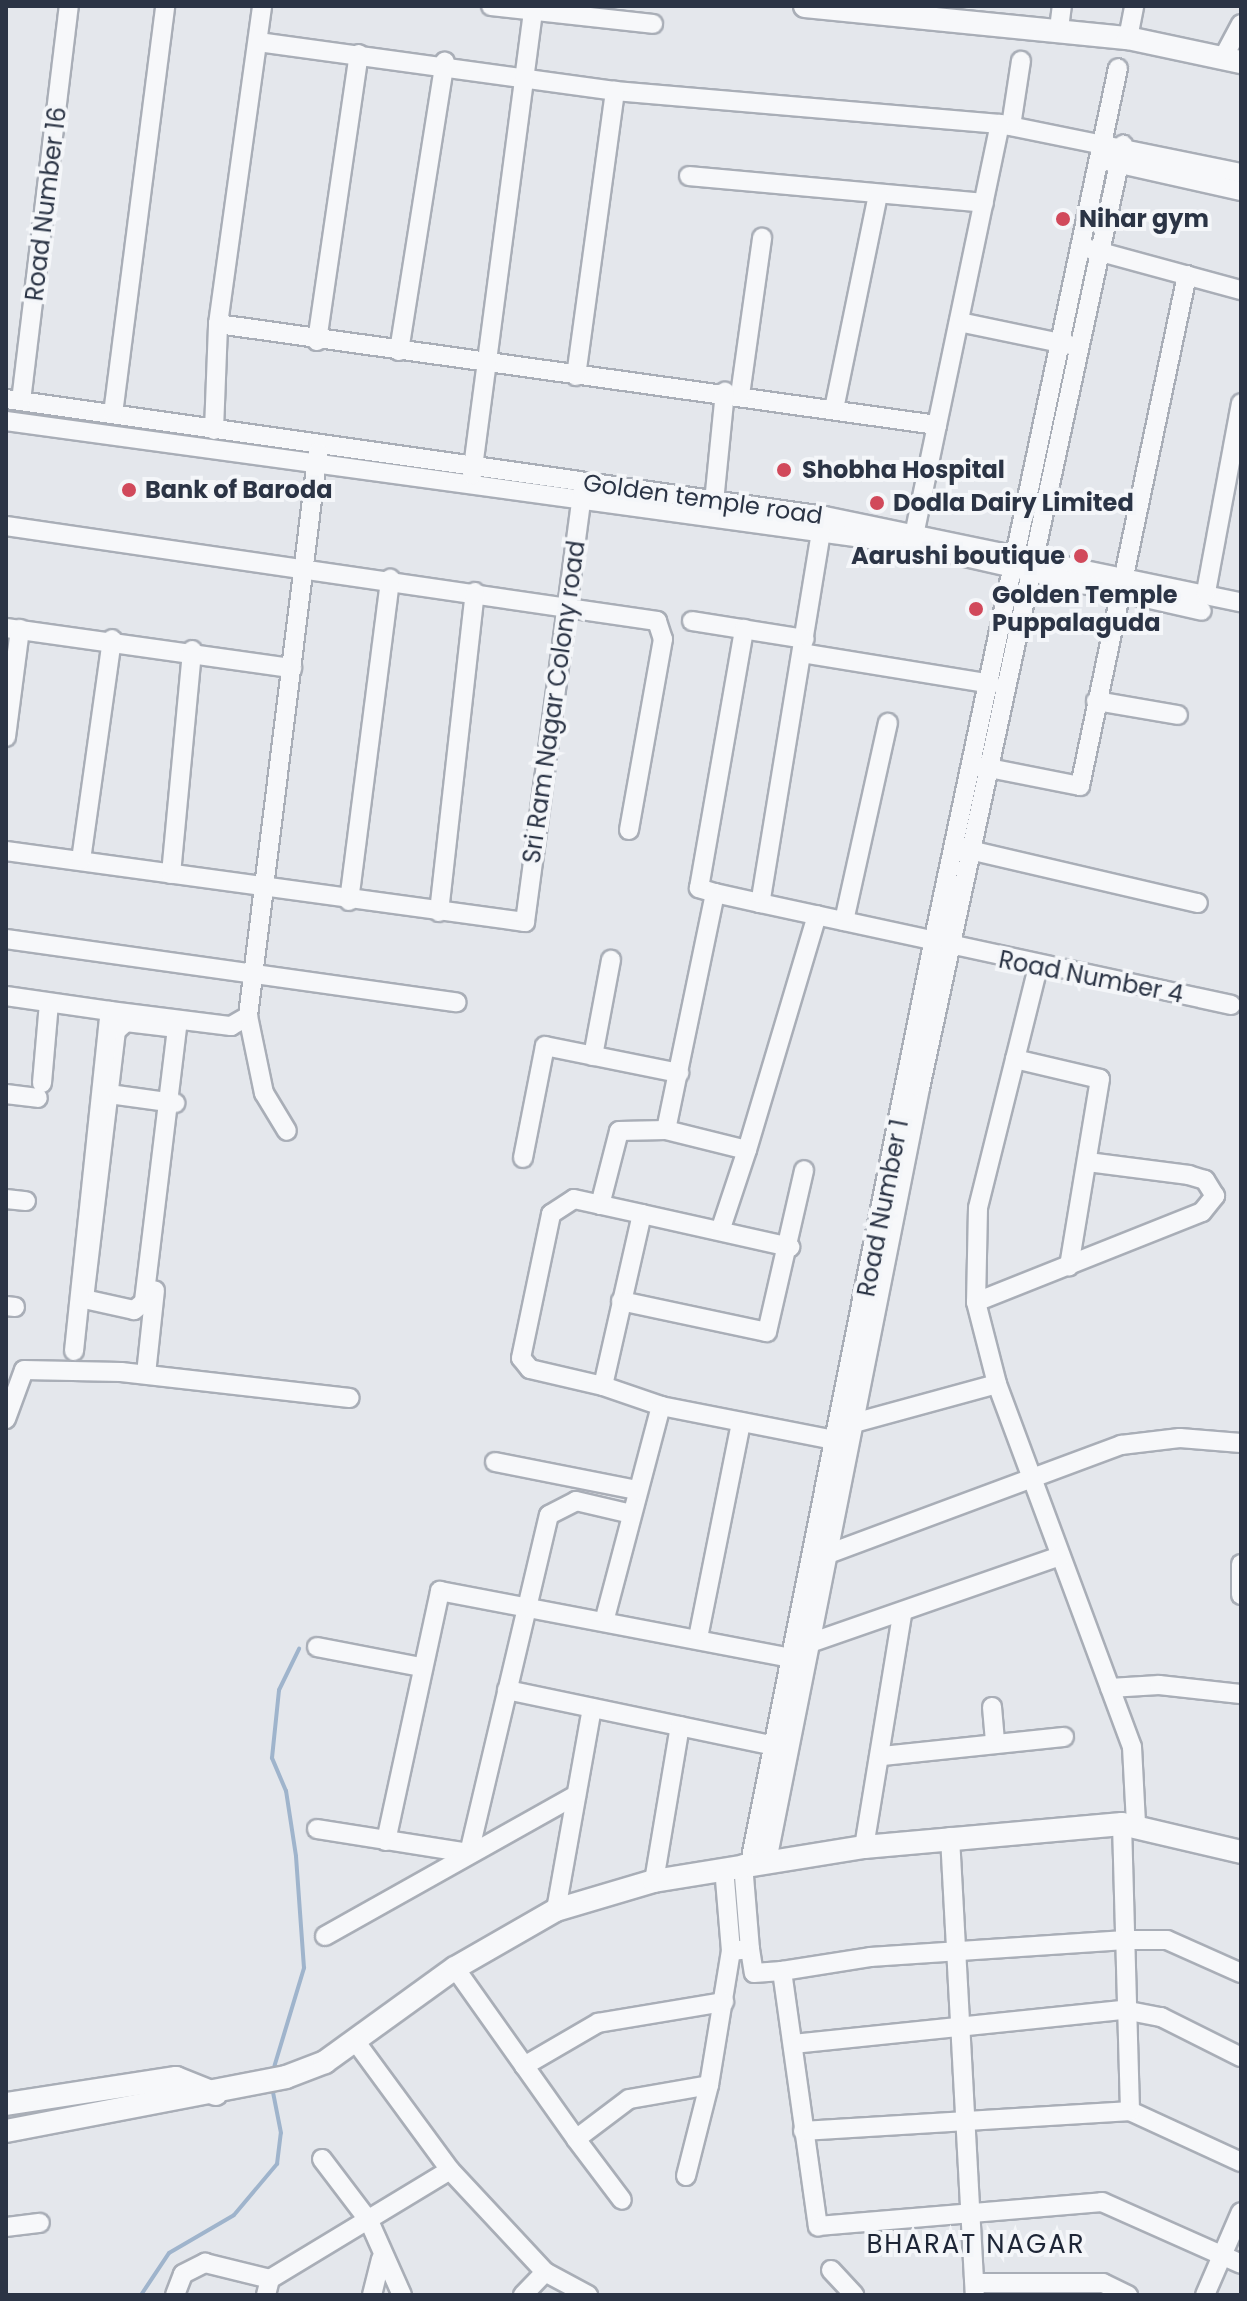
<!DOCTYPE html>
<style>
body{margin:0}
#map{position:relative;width:1247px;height:2301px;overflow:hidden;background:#e4e7ec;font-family:Poppins,sans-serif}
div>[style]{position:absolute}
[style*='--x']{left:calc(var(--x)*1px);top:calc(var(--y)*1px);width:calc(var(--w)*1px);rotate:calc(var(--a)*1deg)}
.stream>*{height:4px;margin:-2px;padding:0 2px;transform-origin:2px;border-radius:2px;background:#9fb4cc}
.roads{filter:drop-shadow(2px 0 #a9aeb7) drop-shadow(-2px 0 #a9aeb7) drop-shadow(0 2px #a9aeb7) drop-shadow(0 -2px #a9aeb7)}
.minor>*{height:18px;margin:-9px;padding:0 9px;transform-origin:9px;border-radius:9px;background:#f7f8fa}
.tertiary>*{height:22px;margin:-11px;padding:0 11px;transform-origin:11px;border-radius:11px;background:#f7f8fa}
.dots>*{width:22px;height:22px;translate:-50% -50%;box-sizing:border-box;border:4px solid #f4f6f9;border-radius:50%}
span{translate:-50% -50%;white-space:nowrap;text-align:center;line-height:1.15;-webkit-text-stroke:8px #f4f6f9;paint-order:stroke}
.street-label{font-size:24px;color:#2b3445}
.poi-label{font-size:24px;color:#2b3445;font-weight:700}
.left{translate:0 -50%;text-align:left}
.right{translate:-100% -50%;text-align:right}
.neighbourhood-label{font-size:26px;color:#1d2536;letter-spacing:2px}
.frame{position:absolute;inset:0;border:8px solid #2b3445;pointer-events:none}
</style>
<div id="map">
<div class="stream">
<i style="--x:272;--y:2074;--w:111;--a:-73.2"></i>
<i style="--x:304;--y:1968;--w:112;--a:-94.1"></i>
<i style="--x:296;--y:1856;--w:66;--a:-98.7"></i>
<i style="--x:286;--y:1791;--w:36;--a:-113"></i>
<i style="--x:272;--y:1758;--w:68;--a:-84.1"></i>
<i style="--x:279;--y:1690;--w:46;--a:-64"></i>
<i style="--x:141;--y:2295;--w:50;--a:-56.3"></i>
<i style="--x:169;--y:2253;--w:75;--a:-30.3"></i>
<i style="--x:234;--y:2215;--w:67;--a:-49.9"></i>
<i style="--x:277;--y:2164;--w:31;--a:-83"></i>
<i style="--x:281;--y:2133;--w:47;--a:-101.1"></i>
</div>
<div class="roads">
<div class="minor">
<i style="--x:491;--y:6;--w:163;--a:6.3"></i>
<i style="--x:1059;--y:29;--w:23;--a:-83"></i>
<i style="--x:1128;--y:38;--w:33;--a:-79"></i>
<i style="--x:258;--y:42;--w:360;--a:7.8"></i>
<i style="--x:615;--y:91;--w:386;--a:4.9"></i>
<i style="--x:1000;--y:124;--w:246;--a:11.5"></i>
<i style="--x:1224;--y:56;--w:36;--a:-62"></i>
<i style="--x:1011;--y:126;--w:66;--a:-81.3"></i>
<i style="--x:1107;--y:161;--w:137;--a:12.6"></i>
<i style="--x:689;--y:176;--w:296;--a:5.2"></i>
<i style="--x:1086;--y:248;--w:161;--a:15.2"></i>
<i style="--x:959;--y:322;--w:113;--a:11.7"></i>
<i style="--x:218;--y:324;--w:726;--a:8"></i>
<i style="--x:317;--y:341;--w:290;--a:-81.7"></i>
<i style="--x:399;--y:351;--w:293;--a:-81"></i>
<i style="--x:576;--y:376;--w:288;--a:-82.2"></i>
<i style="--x:740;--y:395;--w:159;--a:-82"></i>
<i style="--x:6;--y:399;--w:826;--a:8.14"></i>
<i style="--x:824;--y:516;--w:426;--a:11.7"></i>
<i style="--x:21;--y:401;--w:398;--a:-83.1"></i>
<i style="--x:834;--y:409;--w:219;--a:-78.4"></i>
<i style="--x:113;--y:414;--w:411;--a:-82.7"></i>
<i style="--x:6;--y:421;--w:914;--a:7.79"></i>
<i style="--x:912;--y:545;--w:297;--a:12.8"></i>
<i style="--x:214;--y:430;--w:106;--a:-87.8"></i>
<i style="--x:218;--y:324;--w:321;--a:-82.1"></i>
<i style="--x:472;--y:475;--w:473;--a:-82.5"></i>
<i style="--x:714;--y:502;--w:111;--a:-84.3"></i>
<i style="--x:6;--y:526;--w:658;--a:8.3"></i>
<i style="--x:657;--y:621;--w:19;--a:72"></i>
<i style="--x:663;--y:639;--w:194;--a:100.1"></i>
<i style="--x:821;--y:532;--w:376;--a:99.3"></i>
<i style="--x:760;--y:903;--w:482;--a:12.2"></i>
<i style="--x:913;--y:540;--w:425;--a:-78.2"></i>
<i style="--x:1206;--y:592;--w:192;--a:-79.5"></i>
<i style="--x:692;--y:621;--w:114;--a:9.1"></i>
<i style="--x:6;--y:628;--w:289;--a:8"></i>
<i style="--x:802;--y:653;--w:192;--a:9.3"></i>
<i style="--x:1096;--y:701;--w:83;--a:9.7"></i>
<i style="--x:6;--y:737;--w:109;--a:-82.6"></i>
<i style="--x:979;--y:766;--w:103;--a:11.2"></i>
<i style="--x:1080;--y:786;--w:522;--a:-78.17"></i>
<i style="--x:961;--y:848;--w:243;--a:13.1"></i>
<i style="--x:6;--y:851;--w:524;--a:7.79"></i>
<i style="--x:525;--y:922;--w:436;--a:-82.4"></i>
<i style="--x:81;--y:860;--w:223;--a:-82"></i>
<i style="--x:171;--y:874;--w:225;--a:-84.6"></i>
<i style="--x:715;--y:893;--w:17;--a:-163"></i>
<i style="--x:699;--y:888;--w:263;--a:-80.1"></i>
<i style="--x:349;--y:901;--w:325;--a:-82.7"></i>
<i style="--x:439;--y:912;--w:322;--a:-83.6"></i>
<i style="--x:844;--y:921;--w:203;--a:-77.5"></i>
<i style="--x:6;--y:939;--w:455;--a:8"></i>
<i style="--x:1038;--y:967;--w:248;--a:104"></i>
<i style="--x:978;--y:1208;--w:94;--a:91.2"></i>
<i style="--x:976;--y:1302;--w:85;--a:75.6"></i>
<i style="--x:997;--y:1384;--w:387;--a:69.6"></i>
<i style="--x:1132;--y:1747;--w:77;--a:87"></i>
<i style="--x:6;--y:996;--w:105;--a:8.2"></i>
<i style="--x:248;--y:1016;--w:79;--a:78.3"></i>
<i style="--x:264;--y:1093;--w:44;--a:58.8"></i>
<i style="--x:126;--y:1022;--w:51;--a:6.7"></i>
<i style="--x:177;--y:1028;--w:276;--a:96.9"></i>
<i style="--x:144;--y:1302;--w:13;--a:141"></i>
<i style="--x:134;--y:1310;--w:51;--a:-167.6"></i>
<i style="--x:84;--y:1299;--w:270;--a:-83.2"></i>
<i style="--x:116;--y:1031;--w:13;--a:-42"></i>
<i style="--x:593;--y:1056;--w:98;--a:-79.4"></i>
<i style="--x:1015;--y:1059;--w:87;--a:13.2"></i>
<i style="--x:1100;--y:1079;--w:190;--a:99.4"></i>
<i style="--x:42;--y:1083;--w:80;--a:-85"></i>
<i style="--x:6;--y:1094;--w:32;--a:7"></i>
<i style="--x:109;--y:1094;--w:67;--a:7.8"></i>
<i style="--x:666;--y:1130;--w:242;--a:-78.3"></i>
<i style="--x:715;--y:893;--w:46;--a:12.5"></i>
<i style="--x:747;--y:1150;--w:245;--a:-73.4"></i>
<i style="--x:523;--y:1158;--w:114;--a:-78.9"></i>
<i style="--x:545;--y:1046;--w:137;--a:11.4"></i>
<i style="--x:6;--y:1199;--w:20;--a:6"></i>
<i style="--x:574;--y:1199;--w:70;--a:12.4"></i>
<i style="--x:642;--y:1214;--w:176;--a:102.8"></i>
<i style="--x:603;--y:1386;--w:75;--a:-166.9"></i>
<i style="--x:530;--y:1369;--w:14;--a:-129"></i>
<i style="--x:521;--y:1358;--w:147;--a:-78.2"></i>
<i style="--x:551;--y:1214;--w:27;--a:-33"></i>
<i style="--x:600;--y:1205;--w:76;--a:-75.6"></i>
<i style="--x:619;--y:1131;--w:47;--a:-1.2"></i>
<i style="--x:666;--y:1130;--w:83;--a:13.9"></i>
<i style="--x:747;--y:1150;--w:85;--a:108.4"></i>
<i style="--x:642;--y:1214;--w:152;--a:12.6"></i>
<i style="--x:621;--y:1301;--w:149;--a:12"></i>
<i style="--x:767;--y:1332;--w:166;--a:-77.1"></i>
<i style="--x:976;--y:1302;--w:243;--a:-21.7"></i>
<i style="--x:1202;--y:1212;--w:21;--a:-51"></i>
<i style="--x:1215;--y:1196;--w:19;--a:-122"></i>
<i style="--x:1205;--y:1180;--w:17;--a:-163"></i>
<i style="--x:1189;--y:1175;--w:102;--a:-172.7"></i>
<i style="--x:6;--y:1306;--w:9;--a:6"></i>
<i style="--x:74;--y:1351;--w:342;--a:-84"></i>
<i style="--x:110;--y:1011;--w:122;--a:7.1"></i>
<i style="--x:231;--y:1026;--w:20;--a:-30"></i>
<i style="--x:248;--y:1016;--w:568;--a:-82.93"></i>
<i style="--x:146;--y:1374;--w:84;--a:-83.9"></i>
<i style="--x:603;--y:1386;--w:61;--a:19"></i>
<i style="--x:661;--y:1406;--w:219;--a:104.8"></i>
<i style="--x:661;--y:1406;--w:177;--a:11.1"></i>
<i style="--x:6;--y:1419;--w:52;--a:-69.8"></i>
<i style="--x:24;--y:1370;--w:97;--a:1.2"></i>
<i style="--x:121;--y:1372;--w:230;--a:6.5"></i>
<i style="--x:854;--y:1423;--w:148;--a:-15.3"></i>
<i style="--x:495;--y:1462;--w:145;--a:11.2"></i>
<i style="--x:828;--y:1554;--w:313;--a:-20.4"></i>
<i style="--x:1121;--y:1445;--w:59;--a:-6.8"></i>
<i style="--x:1180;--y:1438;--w:61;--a:4.7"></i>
<i style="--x:1241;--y:1564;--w:31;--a:90"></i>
<i style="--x:698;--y:1638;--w:220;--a:-78.7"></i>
<i style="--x:810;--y:1643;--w:265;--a:-19.2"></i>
<i style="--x:317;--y:1647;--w:106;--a:10.9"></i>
<i style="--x:1110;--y:1688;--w:49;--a:-3.5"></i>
<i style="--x:1159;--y:1685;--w:82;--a:6.3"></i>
<i style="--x:507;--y:1690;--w:269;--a:11.8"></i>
<i style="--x:992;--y:1707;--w:37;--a:85"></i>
<i style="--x:882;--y:1756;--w:183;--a:-6"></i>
<i style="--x:1122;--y:1824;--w:287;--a:88.4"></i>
<i style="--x:1130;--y:2111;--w:122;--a:24.7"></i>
<i style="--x:317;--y:1829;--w:154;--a:9"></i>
<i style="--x:469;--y:1853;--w:347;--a:-76.7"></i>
<i style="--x:549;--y:1515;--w:30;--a:-27"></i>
<i style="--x:576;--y:1501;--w:57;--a:13.3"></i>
<i style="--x:950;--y:1837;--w:459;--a:86.9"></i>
<i style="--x:386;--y:1841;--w:256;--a:-77.8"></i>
<i style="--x:440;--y:1591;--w:353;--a:10.8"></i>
<i style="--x:864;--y:1847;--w:236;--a:-80.7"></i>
<i style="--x:767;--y:1861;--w:788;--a:-78.8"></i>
<i style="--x:920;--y:1088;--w:965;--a:-77.85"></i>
<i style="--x:750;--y:1863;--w:938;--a:-78.75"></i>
<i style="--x:933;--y:943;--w:894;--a:-78.06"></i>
<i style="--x:743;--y:1864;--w:85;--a:85.3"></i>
<i style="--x:654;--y:1881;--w:157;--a:-80.5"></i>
<i style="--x:556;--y:1910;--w:205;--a:-79.9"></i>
<i style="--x:325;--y:1936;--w:288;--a:-29.3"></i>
<i style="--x:731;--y:1951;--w:19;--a:-6"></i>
<i style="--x:750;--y:1949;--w:24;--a:81"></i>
<i style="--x:754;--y:1973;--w:28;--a:-4"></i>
<i style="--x:782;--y:1971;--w:258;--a:82"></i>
<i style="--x:818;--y:2226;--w:285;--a:-4.8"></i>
<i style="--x:1102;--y:2202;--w:152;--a:24"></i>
<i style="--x:455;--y:1968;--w:209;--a:54.7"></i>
<i style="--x:576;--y:2139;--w:66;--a:-37"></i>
<i style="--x:629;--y:2099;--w:81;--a:-9.9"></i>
<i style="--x:709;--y:2085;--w:136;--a:-80.7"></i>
<i style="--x:731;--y:1951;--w:83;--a:-94.8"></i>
<i style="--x:782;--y:1971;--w:89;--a:-9"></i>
<i style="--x:870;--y:1957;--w:256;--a:-3.8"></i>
<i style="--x:1125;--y:1940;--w:42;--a:0"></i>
<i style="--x:1167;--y:1940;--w:81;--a:24"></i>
<i style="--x:356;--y:2042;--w:159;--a:53.7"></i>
<i style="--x:450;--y:2170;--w:139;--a:47"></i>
<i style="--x:545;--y:2272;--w:49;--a:28.1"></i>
<i style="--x:793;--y:2044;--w:333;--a:-5.9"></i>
<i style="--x:1124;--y:2010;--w:38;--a:11"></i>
<i style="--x:1161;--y:2017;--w:89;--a:26.6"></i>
<i style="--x:524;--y:2066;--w:86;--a:-30.2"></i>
<i style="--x:598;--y:2023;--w:128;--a:-9.5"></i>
<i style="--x:803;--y:2131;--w:328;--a:-3.5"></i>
<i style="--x:576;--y:2139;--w:76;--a:53"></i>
<i style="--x:322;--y:2159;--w:78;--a:52.8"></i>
<i style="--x:369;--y:2221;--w:81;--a:66"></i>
<i style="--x:686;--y:2176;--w:94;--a:-75.8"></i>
<i style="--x:6;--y:2227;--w:34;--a:-7"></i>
<i style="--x:831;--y:2270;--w:34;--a:47"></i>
<i style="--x:976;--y:2283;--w:127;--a:0"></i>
<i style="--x:1103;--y:2283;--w:28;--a:26"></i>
<i style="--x:175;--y:2295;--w:22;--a:-69"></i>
<i style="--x:183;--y:2274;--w:25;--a:-27"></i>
<i style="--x:205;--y:2263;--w:67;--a:13.8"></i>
<i style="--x:266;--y:2295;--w:16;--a:-76"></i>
<i style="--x:270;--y:2279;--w:210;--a:-31.2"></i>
<i style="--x:372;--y:2295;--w:37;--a:-76"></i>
<i style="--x:523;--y:2295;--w:32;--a:-46"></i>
<i style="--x:1205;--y:2295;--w:90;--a:-66.6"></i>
</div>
<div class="tertiary">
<i style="--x:805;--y:6;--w:325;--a:5.7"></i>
<i style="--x:1128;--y:38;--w:116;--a:12"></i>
<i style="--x:6;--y:2104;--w:172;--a:-8.7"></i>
<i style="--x:176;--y:2078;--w:43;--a:21.8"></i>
<i style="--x:6;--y:2131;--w:285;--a:-10.9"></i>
<i style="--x:286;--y:2077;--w:42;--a:-21"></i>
<i style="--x:325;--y:2062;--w:160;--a:-35.9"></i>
<i style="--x:455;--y:1968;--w:116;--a:-29.9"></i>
<i style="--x:556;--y:1910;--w:102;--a:-16.5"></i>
<i style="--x:654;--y:1881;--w:213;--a:-9.2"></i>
<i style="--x:864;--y:1847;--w:259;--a:-5.1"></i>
<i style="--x:1122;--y:1824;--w:122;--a:13.2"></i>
</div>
</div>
<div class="dots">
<i style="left:1063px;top:219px;background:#d1495b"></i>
<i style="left:784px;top:470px;background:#d1495b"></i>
<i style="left:129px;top:490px;background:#d1495b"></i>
<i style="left:877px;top:503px;background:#d1495b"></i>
<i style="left:1081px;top:556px;background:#d1495b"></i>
<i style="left:976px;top:609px;background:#d1495b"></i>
</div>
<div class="street-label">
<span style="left:46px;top:204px;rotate:-83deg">Road Number 16</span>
<span style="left:703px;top:499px;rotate:8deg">Golden temple road</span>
<span style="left:554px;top:702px;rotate:-82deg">Sri Ram Nagar Colony road</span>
<span style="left:1091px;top:977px;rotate:11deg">Road Number 4</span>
<span style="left:883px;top:1208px;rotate:-79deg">Road Number 1</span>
</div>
<div class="poi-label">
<span class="left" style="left:1079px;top:219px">Nihar gym</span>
<span class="left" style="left:802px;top:470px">Shobha Hospital</span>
<span class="left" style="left:145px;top:490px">Bank of Baroda</span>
<span class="left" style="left:893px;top:503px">Dodla Dairy Limited</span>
<span class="right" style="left:1065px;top:556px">Aarushi boutique</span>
<span class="left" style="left:992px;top:609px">Golden Temple<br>Puppalaguda</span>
</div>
<div class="neighbourhood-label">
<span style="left:976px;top:2245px">BHARAT NAGAR</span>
</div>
<div class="frame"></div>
</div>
